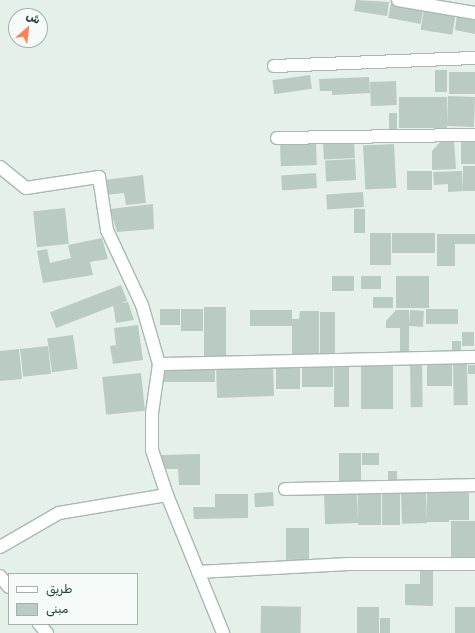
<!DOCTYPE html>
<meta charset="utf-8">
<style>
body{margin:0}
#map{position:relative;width:475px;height:633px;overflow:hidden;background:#e5f0eb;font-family:Rubik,"Noto Sans Arabic",sans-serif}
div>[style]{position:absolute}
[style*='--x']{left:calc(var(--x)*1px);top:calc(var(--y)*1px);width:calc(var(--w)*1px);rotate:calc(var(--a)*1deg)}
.building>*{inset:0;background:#bacbc4;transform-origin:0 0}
.roads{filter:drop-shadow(1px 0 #a7b9b3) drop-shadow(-1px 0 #a7b9b3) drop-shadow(0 1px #a7b9b3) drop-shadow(0 -1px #a7b9b3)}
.minor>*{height:12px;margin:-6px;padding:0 6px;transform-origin:6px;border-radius:6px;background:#fff}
span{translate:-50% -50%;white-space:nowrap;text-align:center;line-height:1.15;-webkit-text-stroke:3px #f6fbf9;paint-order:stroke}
.legend{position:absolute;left:8px;top:573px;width:130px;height:52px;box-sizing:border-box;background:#f6fbf9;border:1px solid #a1b2ad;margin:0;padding:5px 7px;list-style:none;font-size:12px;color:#22443c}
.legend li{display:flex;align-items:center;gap:8px;height:20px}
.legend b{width:20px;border:1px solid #a1b2ad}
.north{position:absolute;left:8px;top:8px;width:40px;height:40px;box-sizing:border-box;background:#f6fbf9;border:1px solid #a1b2ad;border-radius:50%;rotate:28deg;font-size:11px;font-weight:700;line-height:16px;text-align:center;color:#22443c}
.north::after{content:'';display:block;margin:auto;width:14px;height:18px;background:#ff8154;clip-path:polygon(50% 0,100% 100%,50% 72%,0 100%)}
</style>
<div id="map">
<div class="building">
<i style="clip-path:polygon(356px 0,389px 2px,387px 16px,354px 11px)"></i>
<i style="left:391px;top:3px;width:33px;height:15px;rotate:11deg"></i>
<i style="left:424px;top:9px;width:32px;height:21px;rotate:9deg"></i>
<i style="clip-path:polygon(457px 15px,475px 17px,475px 34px,455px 30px)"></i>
<i style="left:435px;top:70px;width:12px;height:22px"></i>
<i style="left:449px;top:72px;width:26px;height:22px"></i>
<i style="left:310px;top:75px;width:14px;height:38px;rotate:82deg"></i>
<i style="clip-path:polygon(369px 77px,370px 93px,332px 95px,332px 91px,320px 91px,319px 79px)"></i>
<i style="left:396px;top:81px;width:24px;height:26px;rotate:88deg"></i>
<i style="left:448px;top:96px;width:27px;height:30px;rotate:2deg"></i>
<i style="clip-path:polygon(399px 97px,423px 97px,423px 126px,423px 97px,447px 97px,447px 128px,399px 128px)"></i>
<i style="left:389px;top:113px;width:8px;height:16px"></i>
<i style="left:354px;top:141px;width:17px;height:31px;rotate:87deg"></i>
<i style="clip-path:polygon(454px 141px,456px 169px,432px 170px,432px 151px,440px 142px)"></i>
<i style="left:475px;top:141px;width:23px;height:14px;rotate:90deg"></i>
<i style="left:316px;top:142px;width:23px;height:36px;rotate:88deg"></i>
<i style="left:394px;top:144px;width:44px;height:31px;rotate:87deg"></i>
<i style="left:355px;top:159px;width:21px;height:30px;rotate:87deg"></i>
<i style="left:475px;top:166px;width:25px;height:12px;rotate:90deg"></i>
<i style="left:432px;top:171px;width:19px;height:25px;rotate:90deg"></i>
<i style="clip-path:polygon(462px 171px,463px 191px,448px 192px,448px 184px,434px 185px,433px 172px)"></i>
<i style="left:316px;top:173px;width:15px;height:35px;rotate:86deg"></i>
<i style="clip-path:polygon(143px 175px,146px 203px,126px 205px,124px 193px,106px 195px,104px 180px)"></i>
<i style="left:363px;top:192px;width:15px;height:37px;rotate:86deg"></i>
<i style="clip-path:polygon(153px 204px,154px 229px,117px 232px,110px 209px)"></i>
<i style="left:65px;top:208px;width:36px;height:32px;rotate:84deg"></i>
<i style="left:354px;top:209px;width:11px;height:24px"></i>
<i style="left:370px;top:233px;width:21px;height:32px"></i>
<i style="left:392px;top:233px;width:43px;height:20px"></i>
<i style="clip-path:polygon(437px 234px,475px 234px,475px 244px,455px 244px,455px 266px,437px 266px)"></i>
<i style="clip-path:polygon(102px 238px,108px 259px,90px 262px,93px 275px,43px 283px,37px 251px,47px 249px,50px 263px,71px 258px,68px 245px)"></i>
<i style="left:332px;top:276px;width:22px;height:15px"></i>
<i style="left:361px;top:276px;width:20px;height:13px"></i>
<i style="left:396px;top:276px;width:33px;height:32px"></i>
<i style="left:121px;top:285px;width:17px;height:76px;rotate:69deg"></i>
<i style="left:373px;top:297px;width:20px;height:11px"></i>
<i style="clip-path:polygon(128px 302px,134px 320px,116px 323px,113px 304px)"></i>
<i style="left:204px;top:307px;width:22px;height:50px"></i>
<i style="left:160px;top:309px;width:20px;height:16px"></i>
<i style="left:181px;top:309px;width:22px;height:22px"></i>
<i style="left:426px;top:309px;width:32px;height:15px"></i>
<i style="clip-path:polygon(250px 310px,292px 310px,292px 319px,299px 319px,300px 311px,319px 311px,319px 355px,292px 355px,292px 326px,250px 326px)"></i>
<i style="clip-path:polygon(396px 310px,409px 310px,409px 354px,400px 353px,400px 328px,386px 328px,386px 321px)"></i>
<i style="left:410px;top:310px;width:14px;height:16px;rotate:4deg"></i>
<i style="left:320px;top:312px;width:15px;height:42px"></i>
<i style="clip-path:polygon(138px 325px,143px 360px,113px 364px,110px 346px,116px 345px,114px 328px)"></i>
<i style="left:462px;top:332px;width:12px;height:14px"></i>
<i style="left:73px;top:335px;width:34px;height:26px;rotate:82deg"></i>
<i style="left:452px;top:341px;width:9px;height:11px"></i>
<i style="left:48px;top:346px;width:28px;height:28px;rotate:84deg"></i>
<i style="clip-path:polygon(19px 349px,22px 379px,0 381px,0 351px)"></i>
<i style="left:452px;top:364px;width:22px;height:25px;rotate:90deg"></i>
<i style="left:467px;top:364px;width:41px;height:14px;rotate:89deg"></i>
<i style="left:273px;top:365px;width:31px;height:57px;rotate:88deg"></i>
<i style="left:422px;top:365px;width:42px;height:12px;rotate:89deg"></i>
<i style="left:468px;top:365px;width:7px;height:9px"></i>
<i style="left:334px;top:366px;width:15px;height:41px"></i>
<i style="left:361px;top:366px;width:32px;height:43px"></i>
<i style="left:302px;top:367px;width:31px;height:20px"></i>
<i style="left:215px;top:368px;width:14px;height:51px;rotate:90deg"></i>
<i style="left:276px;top:368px;width:24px;height:21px"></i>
<i style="left:141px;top:373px;width:38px;height:39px;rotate:84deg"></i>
<i style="left:339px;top:453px;width:22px;height:30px"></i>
<i style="left:362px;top:453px;width:17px;height:12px"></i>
<i style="clip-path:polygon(200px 454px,200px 485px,179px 485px,178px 469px,165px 469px,161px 455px)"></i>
<i style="left:388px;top:471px;width:9px;height:11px"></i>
<i style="left:273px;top:492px;width:14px;height:19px;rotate:86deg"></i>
<i style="left:357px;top:492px;width:31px;height:33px;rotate:88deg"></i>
<i style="left:358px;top:492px;width:23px;height:33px"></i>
<i style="left:426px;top:492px;width:31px;height:25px;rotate:88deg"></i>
<i style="left:449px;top:492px;width:30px;height:22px;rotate:90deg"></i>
<i style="left:382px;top:493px;width:18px;height:32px"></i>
<i style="left:449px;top:493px;width:20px;height:27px"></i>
<i style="clip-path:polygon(215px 494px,248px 494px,248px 518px,194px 519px,193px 507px,215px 507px)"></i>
<i style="left:475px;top:521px;width:37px;height:24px;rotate:90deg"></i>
<i style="left:286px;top:528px;width:23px;height:32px"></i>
<i style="clip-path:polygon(420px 569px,433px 569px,433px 606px,405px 605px,405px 584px,420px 584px)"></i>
<i style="left:261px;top:606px;width:40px;height:27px;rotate:1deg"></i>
<i style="left:357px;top:607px;width:22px;height:26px"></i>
<i style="left:455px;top:607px;width:20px;height:26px"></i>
<i style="left:380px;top:618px;width:10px;height:15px"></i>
</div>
<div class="roads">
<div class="minor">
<i style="--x:398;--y:0;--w:78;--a:9.6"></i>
<i style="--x:274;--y:66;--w:201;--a:-2.3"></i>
<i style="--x:277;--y:138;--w:198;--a:-0.9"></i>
<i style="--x:0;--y:167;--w:33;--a:39"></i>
<i style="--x:26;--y:188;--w:74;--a:-8.6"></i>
<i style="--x:99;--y:177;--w:54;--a:81.4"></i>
<i style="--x:107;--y:230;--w:83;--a:65"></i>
<i style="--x:142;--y:305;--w:61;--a:73.9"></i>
<i style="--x:159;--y:364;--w:49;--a:98.1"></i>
<i style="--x:152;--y:413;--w:37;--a:90"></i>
<i style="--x:152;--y:450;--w:47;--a:71.6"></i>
<i style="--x:167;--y:495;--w:149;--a:67.9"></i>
<i style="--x:159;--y:364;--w:316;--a:-1.3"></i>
<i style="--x:285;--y:489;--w:190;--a:-1.2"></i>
<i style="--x:0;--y:547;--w:68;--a:-30"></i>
<i style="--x:59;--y:513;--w:109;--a:-9.5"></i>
<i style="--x:198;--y:572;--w:151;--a:-3"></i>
<i style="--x:349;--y:564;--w:126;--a:0"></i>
<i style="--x:0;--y:576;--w:14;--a:51"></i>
<i style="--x:39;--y:624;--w:12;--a:48"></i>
</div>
</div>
<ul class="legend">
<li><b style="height:5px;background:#fff"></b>طريق</li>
<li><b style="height:11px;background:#bacbc4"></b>مبنى</li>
</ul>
<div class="north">ش</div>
</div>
